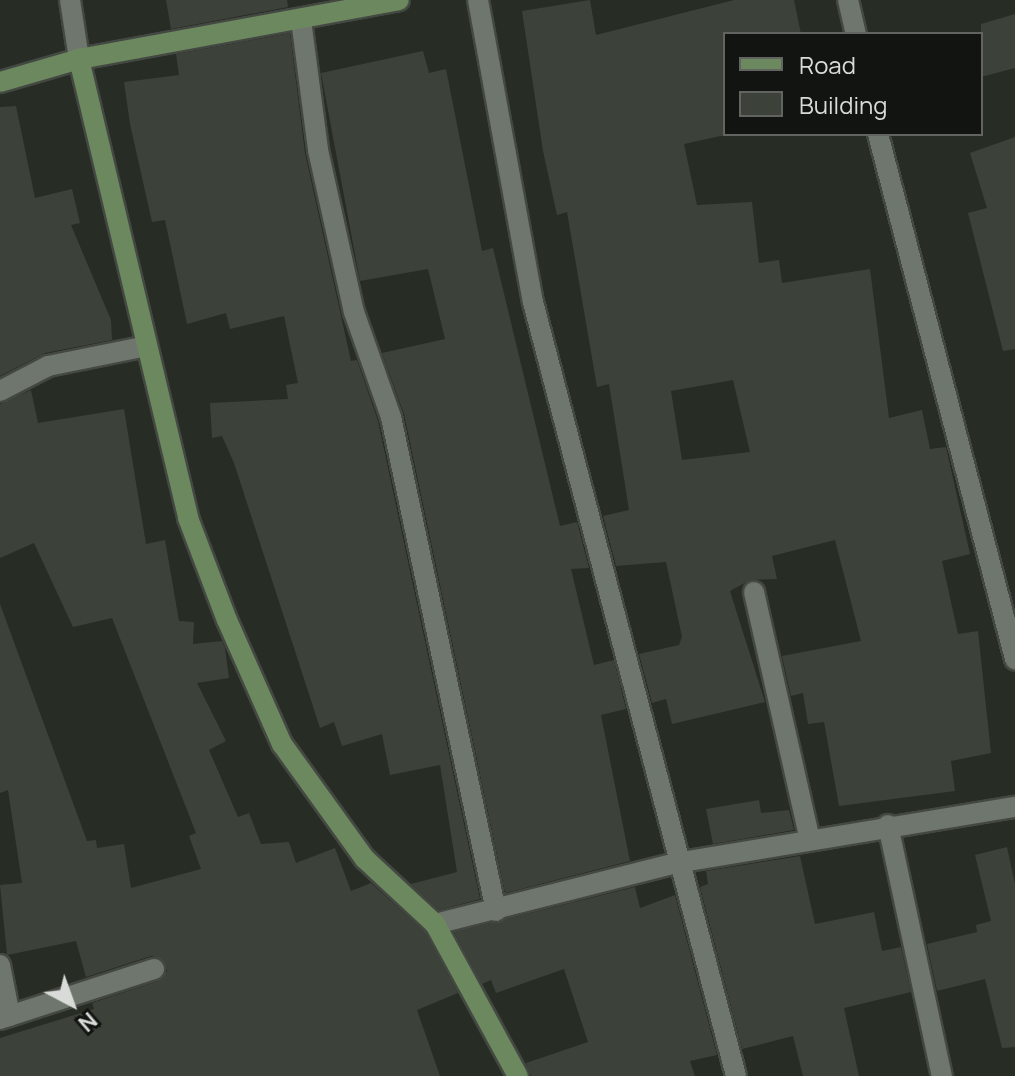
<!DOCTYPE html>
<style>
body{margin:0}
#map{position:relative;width:1015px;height:1076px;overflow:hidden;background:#272c25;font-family:Manrope,sans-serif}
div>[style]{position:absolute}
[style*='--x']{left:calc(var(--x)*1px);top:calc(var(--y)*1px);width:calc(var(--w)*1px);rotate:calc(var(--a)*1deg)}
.building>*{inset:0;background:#3c423a}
.roads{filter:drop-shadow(2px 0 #444842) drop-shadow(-2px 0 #444842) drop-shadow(0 2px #444842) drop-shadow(0 -2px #444842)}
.street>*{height:20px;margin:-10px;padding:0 10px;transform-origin:10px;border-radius:10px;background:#6f766d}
.secondary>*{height:20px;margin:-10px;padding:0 10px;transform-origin:10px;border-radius:10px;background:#6c885e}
span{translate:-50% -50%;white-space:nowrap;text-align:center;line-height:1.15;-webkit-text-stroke:8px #111410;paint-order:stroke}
.legend{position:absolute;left:723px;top:32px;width:260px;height:104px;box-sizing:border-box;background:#111410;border:2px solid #616460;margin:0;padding:10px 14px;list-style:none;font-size:24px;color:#d8dbd7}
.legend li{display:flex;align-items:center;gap:16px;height:40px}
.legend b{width:40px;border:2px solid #616460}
.north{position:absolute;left:32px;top:964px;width:80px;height:80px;-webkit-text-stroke:6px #111410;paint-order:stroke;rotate:139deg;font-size:22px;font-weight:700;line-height:32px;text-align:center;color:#d8dbd7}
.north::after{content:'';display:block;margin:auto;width:28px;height:36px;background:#d8dbd7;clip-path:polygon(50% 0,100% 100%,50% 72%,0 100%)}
</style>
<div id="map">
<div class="building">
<i style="clip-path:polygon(166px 0,287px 0,288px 7px,171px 29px)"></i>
<i style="clip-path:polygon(evenodd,590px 0,596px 35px,734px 0,794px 0,801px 34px,725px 34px,725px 135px,684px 144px,697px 205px,752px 202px,759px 263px,779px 260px,782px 283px,870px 269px,889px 418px,922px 410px,930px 449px,946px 447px,970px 554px,942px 561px,958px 634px,978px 631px,991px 753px,951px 761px,955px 791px,839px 806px,824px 722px,808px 724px,803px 693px,791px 696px,782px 656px,861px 641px,835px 540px,772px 556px,777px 579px,750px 580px,730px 591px,765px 702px,672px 724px,666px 699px,652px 703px,639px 654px,679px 645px,682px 637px,666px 562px,616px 566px,603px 516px,629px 510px,609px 384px,597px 387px,567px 212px,557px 215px,543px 151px,522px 11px,590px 0,733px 380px,750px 452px,682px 460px,671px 391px,733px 380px)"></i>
<i style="clip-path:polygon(1015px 14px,1015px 68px,981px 77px,981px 24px)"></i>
<i style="clip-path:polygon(290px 33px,305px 153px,351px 361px,357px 360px,378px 421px,480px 899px,439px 910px,411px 884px,457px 872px,440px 765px,390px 775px,382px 734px,342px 746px,334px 722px,320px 728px,234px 463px,222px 436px,212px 438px,210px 403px,288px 399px,286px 385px,298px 383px,284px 316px,230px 329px,226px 313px,187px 324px,165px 220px,152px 222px,130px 124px,124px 82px,179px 75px,176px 54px)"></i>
<i style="clip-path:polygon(423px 51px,429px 73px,446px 69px,482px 251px,493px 248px,560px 526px,577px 522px,589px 568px,571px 569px,594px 665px,614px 660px,626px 709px,601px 715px,630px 861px,505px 893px,404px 414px,382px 353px,445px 339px,428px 269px,360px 281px,321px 73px)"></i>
<i style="clip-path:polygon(16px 106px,35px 198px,72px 189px,80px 223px,71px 225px,111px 320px,112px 340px,45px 353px,0 376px,0 107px)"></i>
<i style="clip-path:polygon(1015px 137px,1015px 349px,1003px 351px,968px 213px,987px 208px,970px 153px)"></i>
<i style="clip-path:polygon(31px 390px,38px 423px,124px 409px,146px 544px,165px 540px,179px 621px,194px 622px,193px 644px,222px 641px,225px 648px,229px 678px,197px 683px,226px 741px,209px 750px,238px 817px,249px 813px,261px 844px,289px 842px,296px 863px,335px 848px,351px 891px,371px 883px,425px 932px,458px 993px,417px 1010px,440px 1076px,0 1076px,0 1038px,94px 1009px,92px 1003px,158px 981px,167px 971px,162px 959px,151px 956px,86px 977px,76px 941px,7px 955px,0 885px,22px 883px,8px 790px,0 793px,0 604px,87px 841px,96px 840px,97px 848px,124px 844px,131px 888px,201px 869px,189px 836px,196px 833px,112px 618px,73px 627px,34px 543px,0 558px,0 404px)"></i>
<i style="clip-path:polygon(759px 800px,761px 813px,789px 810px,794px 830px,713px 844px,706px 809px)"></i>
<i style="clip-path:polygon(1007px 847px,1015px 884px,1015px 1047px,1002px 1048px,985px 979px,937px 991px,927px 944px,977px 932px,976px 925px,991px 921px,975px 855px)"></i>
<i style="clip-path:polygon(800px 856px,815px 924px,874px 912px,882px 951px,901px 947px,911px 992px,844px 1008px,859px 1076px,803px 1076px,793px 1036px,742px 1049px,700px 887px,708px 884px,706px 871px)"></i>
<i style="clip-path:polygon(635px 887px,640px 908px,675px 895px,717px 1055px,690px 1061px,695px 1076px,531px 1076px,526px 1063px,588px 1042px,564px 969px,496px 993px,491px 980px,482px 984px,454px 932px)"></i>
</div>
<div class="roads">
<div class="street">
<i style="--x:70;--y:0;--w:60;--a:81.3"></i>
<i style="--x:478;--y:0;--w:307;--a:79.7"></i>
<i style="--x:533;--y:302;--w:800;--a:75.3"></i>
<i style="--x:848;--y:0;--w:35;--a:77"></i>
<i style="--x:301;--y:20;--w:131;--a:82.5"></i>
<i style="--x:318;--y:150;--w:166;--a:77.5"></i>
<i style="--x:354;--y:312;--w:111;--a:70.6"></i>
<i style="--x:391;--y:417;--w:505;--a:78"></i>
<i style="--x:878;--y:134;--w:543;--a:75.37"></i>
<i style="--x:0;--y:391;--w:54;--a:-27.5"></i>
<i style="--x:48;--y:366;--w:101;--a:-11.4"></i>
<i style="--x:754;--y:592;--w:251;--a:77.3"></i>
<i style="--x:888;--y:825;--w:257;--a:77.9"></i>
<i style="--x:435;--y:924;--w:249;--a:-14.2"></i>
<i style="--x:676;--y:863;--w:344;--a:-9.4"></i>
<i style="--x:0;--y:965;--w:52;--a:78.9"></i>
<i style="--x:0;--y:1019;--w:162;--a:-18"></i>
</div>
<div class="secondary">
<i style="--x:79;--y:59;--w:472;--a:76.6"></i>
<i style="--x:188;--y:518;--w:109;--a:69.1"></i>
<i style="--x:227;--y:620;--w:136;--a:66.1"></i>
<i style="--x:282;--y:744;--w:142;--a:54.2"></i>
<i style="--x:365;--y:859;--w:96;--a:42.9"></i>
<i style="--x:435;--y:924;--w:173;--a:61.4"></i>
<i style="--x:0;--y:82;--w:82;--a:-16.2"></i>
<i style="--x:79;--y:59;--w:325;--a:-10.4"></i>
</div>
</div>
<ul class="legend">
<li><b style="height:10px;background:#6c885e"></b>Road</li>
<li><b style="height:22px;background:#3c423a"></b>Building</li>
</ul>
<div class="north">N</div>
</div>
